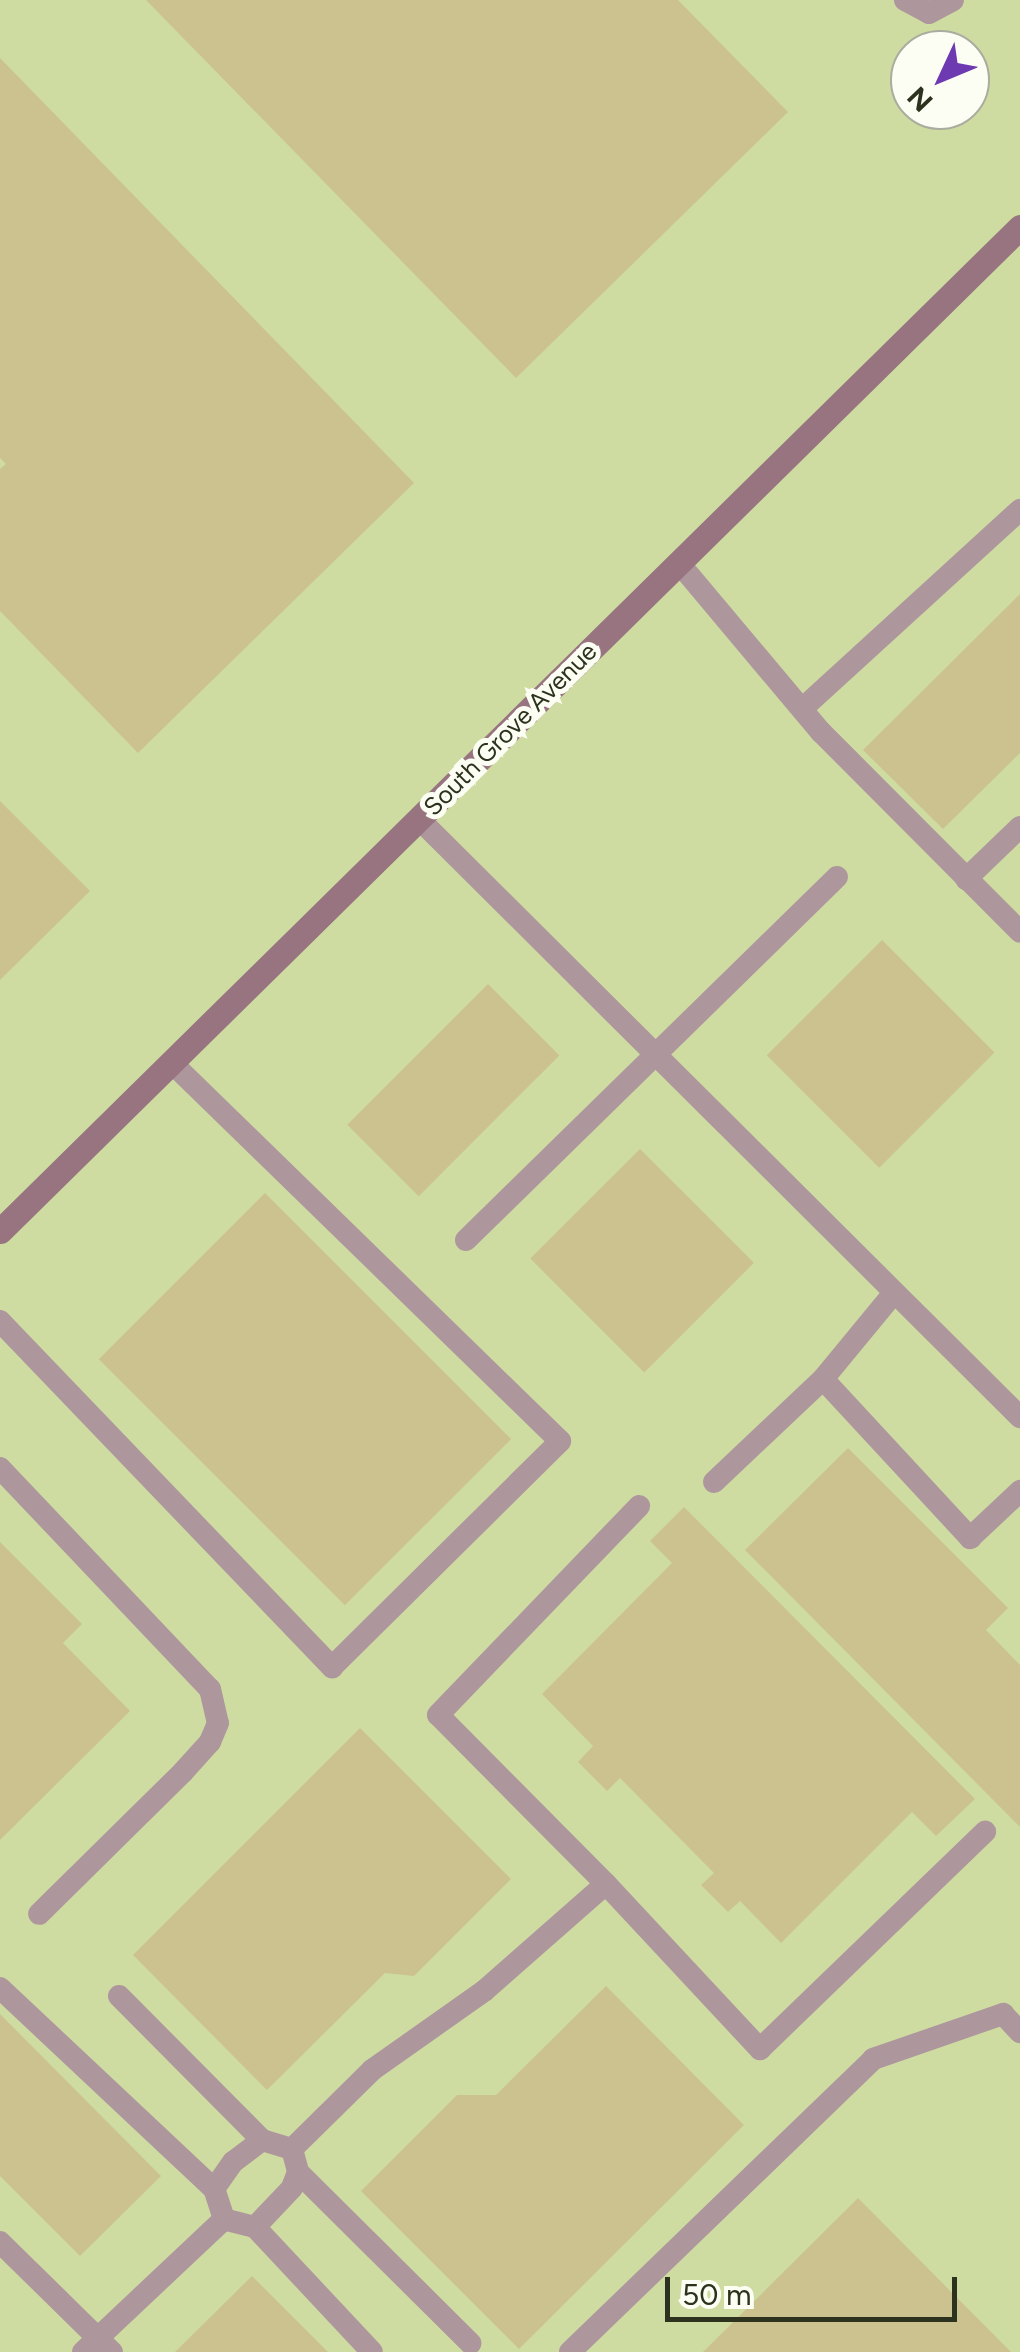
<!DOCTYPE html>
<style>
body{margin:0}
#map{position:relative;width:1020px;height:2352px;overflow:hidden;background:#d7e3b1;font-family:Figtree,sans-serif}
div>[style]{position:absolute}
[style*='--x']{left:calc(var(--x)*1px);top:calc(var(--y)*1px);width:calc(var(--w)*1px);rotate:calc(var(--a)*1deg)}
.built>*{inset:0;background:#cedca2}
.building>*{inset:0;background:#cbc290;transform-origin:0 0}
.lane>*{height:22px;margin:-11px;padding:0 11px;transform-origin:11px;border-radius:11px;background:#ae969d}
.secondary>*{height:25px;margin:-12.5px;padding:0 12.5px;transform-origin:12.5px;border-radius:12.5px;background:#97747f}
span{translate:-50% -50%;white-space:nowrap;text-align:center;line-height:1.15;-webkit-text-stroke:10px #fcfef4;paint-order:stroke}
.street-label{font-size:25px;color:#2d321e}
.north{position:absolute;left:890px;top:30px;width:100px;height:100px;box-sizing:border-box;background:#fcfef4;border:2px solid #a9ac9e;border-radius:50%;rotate:226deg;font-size:28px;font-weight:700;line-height:40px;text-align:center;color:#2d321e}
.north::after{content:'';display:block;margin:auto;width:35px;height:45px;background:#6d3ab1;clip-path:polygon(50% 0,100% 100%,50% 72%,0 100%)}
.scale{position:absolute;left:665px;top:2277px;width:292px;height:45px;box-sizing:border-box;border:5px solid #2d321e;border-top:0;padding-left:12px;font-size:30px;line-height:35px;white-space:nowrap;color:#2d321e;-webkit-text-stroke:8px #fcfef4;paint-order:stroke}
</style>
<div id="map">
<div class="built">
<i style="clip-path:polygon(evenodd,0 0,1020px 0,1020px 2352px,0 2352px,0 0,910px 50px,970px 50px,970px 110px,910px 110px,910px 50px)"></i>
</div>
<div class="building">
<i style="clip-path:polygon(146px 0,678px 0,788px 112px,516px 378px)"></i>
<i style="clip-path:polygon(0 58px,414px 483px,138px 753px,0 611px,0 469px,6px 464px,0 458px)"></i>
<i style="clip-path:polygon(1020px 594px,1020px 753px,943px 829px,863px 750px)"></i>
<i style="clip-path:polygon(0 801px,90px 891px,0 980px)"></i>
<i style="left:882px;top:940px;width:159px;height:163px;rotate:45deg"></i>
<i style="left:488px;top:984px;width:101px;height:199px;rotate:45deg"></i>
<i style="left:640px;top:1149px;width:161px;height:155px;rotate:45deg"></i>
<i style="left:265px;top:1193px;width:348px;height:235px;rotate:45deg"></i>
<i style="clip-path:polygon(848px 1448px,1008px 1608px,986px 1630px,1020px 1665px,1020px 1827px,745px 1550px)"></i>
<i style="clip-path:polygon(684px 1507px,975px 1799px,936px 1836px,912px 1812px,781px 1943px,740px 1901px,728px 1912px,701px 1885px,714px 1873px,620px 1778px,607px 1791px,578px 1762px,593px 1746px,542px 1694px,672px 1563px,650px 1541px)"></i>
<i style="clip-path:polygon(0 1542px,82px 1624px,63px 1643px,130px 1711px,0 1840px)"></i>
<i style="clip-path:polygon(360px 1728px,511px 1879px,414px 1976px,385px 1973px,267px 2090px,133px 1955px)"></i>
<i style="clip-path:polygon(606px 1986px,744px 2125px,519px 2349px,361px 2191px,457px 2095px,496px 2095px)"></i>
<i style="clip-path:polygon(0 2014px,161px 2176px,80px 2256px,0 2176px)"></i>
<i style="clip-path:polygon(858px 2198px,1011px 2352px,703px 2352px)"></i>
<i style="clip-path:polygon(252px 2276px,328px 2352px,175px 2352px)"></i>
</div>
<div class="lane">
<i style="--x:905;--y:0;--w:27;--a:28"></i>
<i style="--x:929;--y:13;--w:27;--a:-28"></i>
<i style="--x:679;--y:563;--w:221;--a:50"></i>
<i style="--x:821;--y:732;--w:282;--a:45.1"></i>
<i style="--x:803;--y:708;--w:294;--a:-42.4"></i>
<i style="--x:419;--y:819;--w:848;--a:44.86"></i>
<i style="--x:966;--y:879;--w:75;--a:-43.9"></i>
<i style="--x:466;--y:1240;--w:519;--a:-44.38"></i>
<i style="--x:0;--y:1321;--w:480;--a:46.2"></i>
<i style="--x:332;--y:1667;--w:321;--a:-44.7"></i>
<i style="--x:560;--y:1441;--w:543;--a:-135.75"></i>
<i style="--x:823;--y:1379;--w:112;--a:-50.5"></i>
<i style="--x:0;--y:1468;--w:305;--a:46.5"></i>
<i style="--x:210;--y:1689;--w:35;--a:77"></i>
<i style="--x:218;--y:1723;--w:21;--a:113"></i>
<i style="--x:210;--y:1742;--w:40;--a:132"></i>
<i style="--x:183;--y:1772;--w:202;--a:135.4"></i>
<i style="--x:714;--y:1482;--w:150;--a:-43.4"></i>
<i style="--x:823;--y:1379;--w:217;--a:47.2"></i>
<i style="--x:970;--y:1538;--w:69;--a:-43.2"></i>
<i style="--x:606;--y:1884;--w:226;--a:47"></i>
<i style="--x:760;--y:2049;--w:313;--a:-44"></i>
<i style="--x:0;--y:1988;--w:294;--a:43.2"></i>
<i style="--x:119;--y:1996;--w:203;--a:45.2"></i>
<i style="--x:262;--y:2140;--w:31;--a:17"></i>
<i style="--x:292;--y:2149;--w:24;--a:75"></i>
<i style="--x:298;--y:2172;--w:17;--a:111"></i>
<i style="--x:292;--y:2188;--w:54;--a:133.5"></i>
<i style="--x:255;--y:2227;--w:32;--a:-166"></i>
<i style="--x:224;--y:2219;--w:32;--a:-108"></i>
<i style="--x:214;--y:2189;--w:33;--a:-55"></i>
<i style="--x:233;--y:2162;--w:36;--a:-37"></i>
<i style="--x:292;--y:2149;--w:112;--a:-44.6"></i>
<i style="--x:372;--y:2070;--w:137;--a:-35.2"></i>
<i style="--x:484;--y:1991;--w:162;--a:-41.3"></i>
<i style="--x:606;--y:1884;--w:238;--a:-134.8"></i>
<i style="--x:438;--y:1715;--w:290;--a:-46.1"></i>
<i style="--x:298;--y:2172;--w:243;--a:44.8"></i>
<i style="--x:255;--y:2227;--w:171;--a:46.9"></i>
<i style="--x:0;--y:2242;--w:157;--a:44.5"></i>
<i style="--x:83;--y:2352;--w:194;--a:-43.3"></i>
<i style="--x:570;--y:2352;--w:421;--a:-44"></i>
<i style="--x:873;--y:2059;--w:138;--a:-19.1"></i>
<i style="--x:1003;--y:2014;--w:25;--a:47"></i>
</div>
<div class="secondary">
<i style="--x:0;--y:1231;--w:1431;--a:-44.55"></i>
</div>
<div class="street-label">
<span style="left:510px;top:729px;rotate:-45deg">South Grove Avenue</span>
</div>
<div class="north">N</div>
<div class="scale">50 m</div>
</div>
